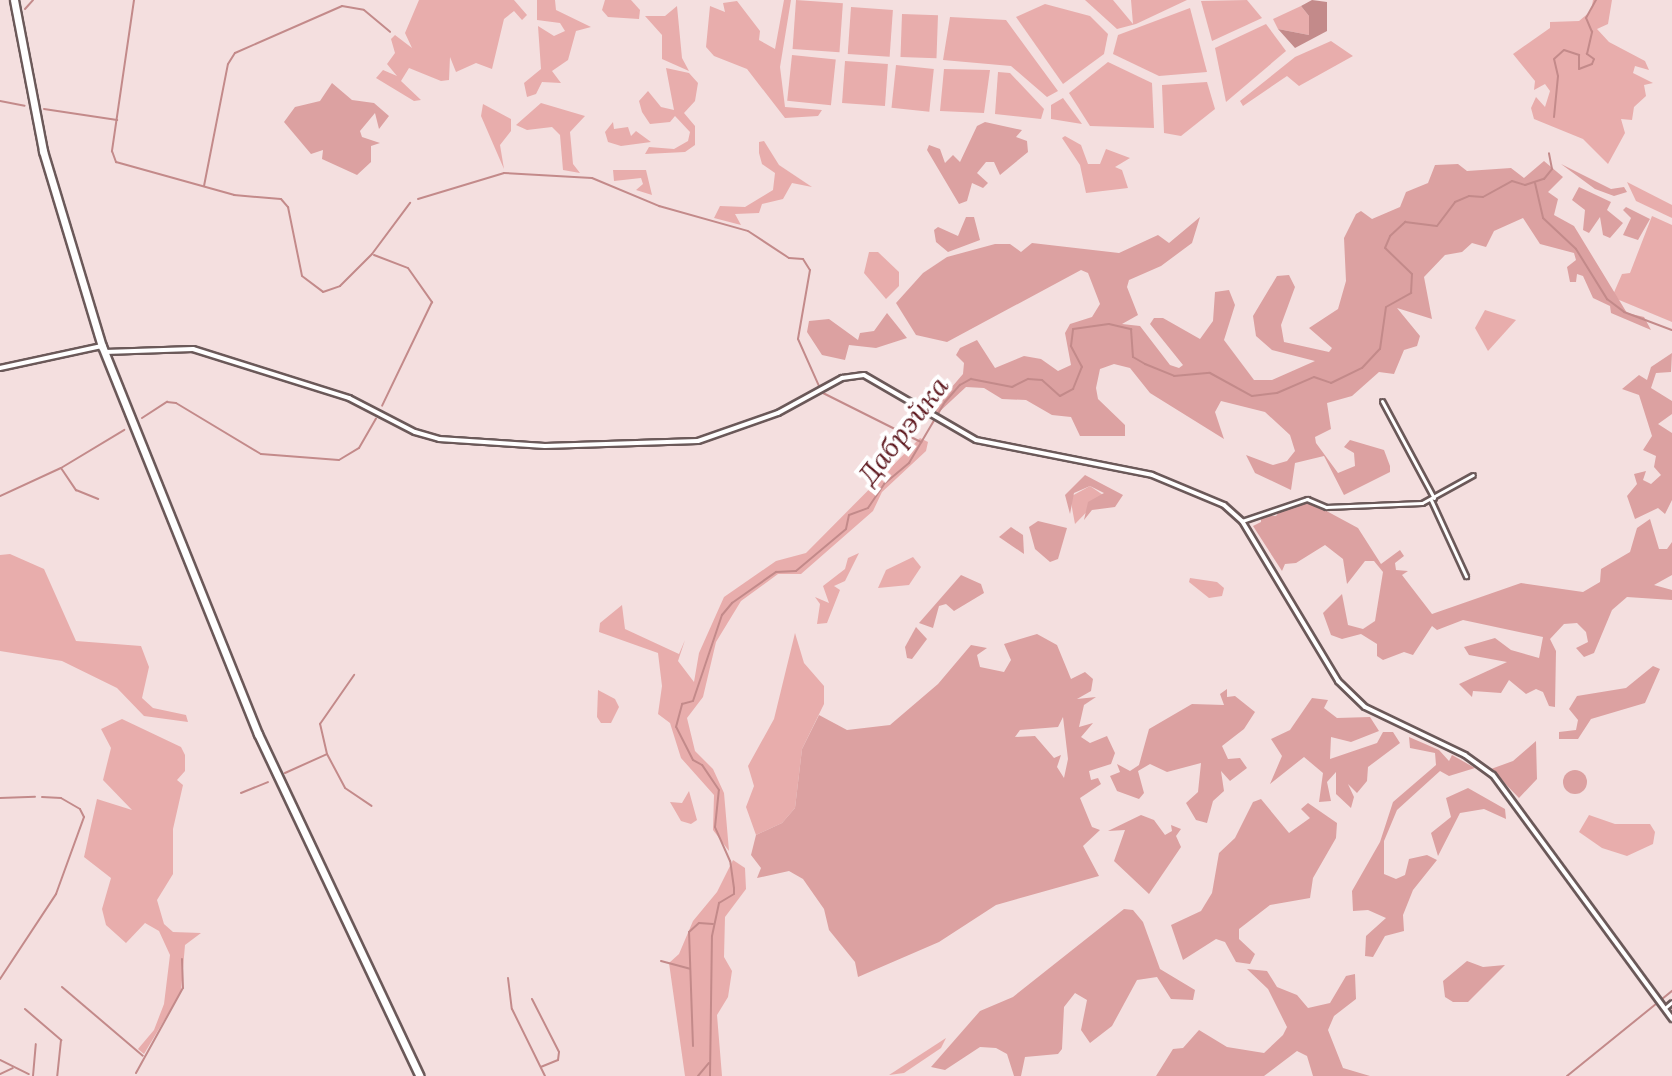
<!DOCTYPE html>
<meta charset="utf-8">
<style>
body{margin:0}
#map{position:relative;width:1672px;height:1076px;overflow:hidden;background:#f4dfdf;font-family:Lora,serif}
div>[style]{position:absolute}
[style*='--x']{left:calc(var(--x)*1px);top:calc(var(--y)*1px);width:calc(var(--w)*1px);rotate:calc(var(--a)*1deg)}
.green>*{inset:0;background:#e8adac;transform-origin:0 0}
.forest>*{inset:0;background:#dca1a1}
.round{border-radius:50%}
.water>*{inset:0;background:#c38a8a}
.stream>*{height:2px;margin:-1px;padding:0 1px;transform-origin:1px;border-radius:1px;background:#c38a8a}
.roads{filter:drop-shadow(2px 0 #6b5959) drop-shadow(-2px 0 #6b5959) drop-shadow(0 2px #6b5959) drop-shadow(0 -2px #6b5959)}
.minor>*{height:3px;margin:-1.5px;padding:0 1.5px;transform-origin:1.5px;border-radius:1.5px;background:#fff}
.tertiary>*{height:4px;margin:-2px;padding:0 2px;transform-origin:2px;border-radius:2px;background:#fff}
.trunk>*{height:7px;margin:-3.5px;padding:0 3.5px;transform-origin:3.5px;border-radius:3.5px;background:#fff}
span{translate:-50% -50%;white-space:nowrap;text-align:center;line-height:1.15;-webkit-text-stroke:8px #fff;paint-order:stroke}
.water-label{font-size:28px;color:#5f1a20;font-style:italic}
</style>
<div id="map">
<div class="green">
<i style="clip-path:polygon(419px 0,514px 0,527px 15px,522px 20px,514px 11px,504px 19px,492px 69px,476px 63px,456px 72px,450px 57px,449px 80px,441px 81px,409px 68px,401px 81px,421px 100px,414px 101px,376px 78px,383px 70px,397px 76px,387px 64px,395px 53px,391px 39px,395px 35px,412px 48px,405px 33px)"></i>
<i style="clip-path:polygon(537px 0,555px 0,556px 10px,591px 27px,576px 31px,568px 60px,552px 71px,561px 83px,542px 82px,536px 94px,527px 97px,524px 83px,541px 69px,538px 26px,554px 36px,565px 31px,560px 23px,537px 20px)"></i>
<i style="clip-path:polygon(605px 0,631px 0,640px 10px,639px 19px,608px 17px,602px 10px)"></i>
<i style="clip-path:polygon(784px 0,791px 0,780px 67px,785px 107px,822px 110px,818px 116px,785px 118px,747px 69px,714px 56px,706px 47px,710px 6px,725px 12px,723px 3px,737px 1px,760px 31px,759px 40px,775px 49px)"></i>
<i style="left:796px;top:0;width:47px;height:49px;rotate:4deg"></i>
<i style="clip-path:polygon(1085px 0,1113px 0,1133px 24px,1131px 0,1187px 0,1136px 24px,1117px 29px)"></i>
<i style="clip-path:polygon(1247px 0,1262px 18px,1212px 41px,1201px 1px)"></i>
<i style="clip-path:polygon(1593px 0,1612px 0,1608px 24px,1597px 29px,1609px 42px,1645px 61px,1649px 70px,1635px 66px,1633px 73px,1653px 83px,1644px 85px,1646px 96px,1634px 107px,1632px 120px,1621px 119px,1625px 133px,1608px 164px,1583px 139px,1534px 119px,1531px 108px,1536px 97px,1545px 107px,1550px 91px,1545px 84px,1534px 90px,1535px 81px,1513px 54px,1550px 28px,1550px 22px,1579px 21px,1591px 11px)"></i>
<i style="clip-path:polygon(1045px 4px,1090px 16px,1108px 34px,1104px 54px,1063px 84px,1016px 17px)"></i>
<i style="clip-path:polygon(677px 6px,682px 58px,689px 71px,662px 59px,662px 35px,645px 16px,665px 16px)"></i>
<i style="clip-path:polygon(1301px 6px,1309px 16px,1309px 35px,1278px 29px,1273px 19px)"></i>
<i style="left:851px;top:7px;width:42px;height:47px;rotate:4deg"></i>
<i style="clip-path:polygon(1190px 8px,1207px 72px,1159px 76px,1113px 54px,1118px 35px)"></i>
<i style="left:902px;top:14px;width:36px;height:43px;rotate:2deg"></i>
<i style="clip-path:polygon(950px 17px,1006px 20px,1058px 91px,1047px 97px,1011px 66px,943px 60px)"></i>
<i style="clip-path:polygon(1266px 24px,1286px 51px,1226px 102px,1215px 48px)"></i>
<i style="clip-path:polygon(1331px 41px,1353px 56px,1299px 86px,1287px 76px,1243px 106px,1240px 101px,1295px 57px)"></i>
<i style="left:792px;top:55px;width:44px;height:46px;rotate:6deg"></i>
<i style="left:845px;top:61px;width:43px;height:42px;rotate:4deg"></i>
<i style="clip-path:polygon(1108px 62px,1152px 83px,1154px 128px,1090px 126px,1069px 93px)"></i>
<i style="left:896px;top:65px;width:38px;height:43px;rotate:6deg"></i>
<i style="clip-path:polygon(666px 68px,689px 73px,698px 83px,695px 101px,684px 113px,695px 126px,695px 145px,685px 152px,645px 154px,649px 147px,674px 149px,688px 141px,690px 132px,675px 116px,670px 122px,650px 124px,642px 112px,639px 101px,648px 91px,661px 107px,674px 110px)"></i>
<i style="clip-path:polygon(944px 69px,990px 70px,984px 113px,940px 111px)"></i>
<i style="clip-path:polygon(998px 72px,1010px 73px,1044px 109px,1041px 119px,995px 114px)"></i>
<i style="clip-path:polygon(1207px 82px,1215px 109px,1181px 136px,1164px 133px,1162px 85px)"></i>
<i style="clip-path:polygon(1063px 98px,1082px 124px,1051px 119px,1051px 105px)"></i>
<i style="clip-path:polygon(541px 103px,585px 116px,570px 132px,573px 164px,580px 173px,563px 170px,560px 135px,552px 127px,527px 130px,516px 125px)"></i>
<i style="clip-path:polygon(483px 104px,511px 119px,511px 131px,500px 145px,504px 169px,481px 116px)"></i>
<i style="clip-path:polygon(613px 122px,614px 129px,628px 127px,631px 136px,636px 131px,651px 142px,621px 146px,608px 142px,605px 132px)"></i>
<i style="clip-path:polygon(1065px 136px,1081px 145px,1088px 164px,1100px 164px,1106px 149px,1130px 158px,1115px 167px,1122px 170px,1128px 188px,1086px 193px,1080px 165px,1062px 138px)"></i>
<i style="clip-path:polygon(764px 141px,779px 165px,812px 187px,792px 183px,783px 199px,762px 204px,759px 213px,735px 214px,741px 225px,714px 218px,720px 206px,745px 207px,773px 190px,775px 173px,762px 164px,759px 153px,759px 142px)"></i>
<i style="clip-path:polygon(613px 170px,646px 170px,652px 195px,636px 190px,643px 184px,641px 178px,614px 181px)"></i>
<i style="clip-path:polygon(1627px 182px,1672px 205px,1672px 218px,1636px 201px)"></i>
<i style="clip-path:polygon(1652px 216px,1672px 225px,1672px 322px,1612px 297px,1622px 274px,1630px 273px)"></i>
<i style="clip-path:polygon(869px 252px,878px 252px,899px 272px,899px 286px,886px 299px,864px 273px)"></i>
<i style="clip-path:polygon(1485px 310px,1516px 320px,1488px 351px,1475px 328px)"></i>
<i style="clip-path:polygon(920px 438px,928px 442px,926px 451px,882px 492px,873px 511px,801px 574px,778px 574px,741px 601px,716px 642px,703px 697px,687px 718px,695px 751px,713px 769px,724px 793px,729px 851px,713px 830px,714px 795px,681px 758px,670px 723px,658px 714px,662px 686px,658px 653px,599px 632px,600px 623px,622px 605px,625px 629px,679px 654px,685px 640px,678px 661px,694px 682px,699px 653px,724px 597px,776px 561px,806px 553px)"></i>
<i style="clip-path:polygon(1090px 486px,1103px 495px,1075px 524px,1070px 497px)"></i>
<i style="clip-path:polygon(859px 553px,845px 581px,834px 586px,840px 590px,827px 623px,817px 624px,820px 604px,815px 597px,829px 603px,823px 586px,845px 569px,848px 558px)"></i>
<i style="clip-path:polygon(10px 554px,44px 569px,76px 641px,141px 646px,149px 667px,142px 698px,153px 708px,186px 715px,188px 722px,144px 716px,117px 688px,62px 661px,0 651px,0 555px)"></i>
<i style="clip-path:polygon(913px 557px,921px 567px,909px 585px,878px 588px,886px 570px)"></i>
<i style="clip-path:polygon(1190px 578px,1217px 582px,1224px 588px,1222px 596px,1209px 598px,1189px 582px)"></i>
<i style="clip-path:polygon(795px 633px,804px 663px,824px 686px,824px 704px,802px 749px,795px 808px,782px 823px,756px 835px,746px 807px,754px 786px,748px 766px,774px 719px)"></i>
<i style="clip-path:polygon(598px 690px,615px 699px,619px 707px,611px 723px,601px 723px,597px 717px)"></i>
<i style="clip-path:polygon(122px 719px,181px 747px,185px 755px,185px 771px,177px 780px,183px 785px,173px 829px,173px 874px,157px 900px,164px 924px,173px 932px,201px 933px,185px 945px,181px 992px,144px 1054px,138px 1049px,154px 1030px,164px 1004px,170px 955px,159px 931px,145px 923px,126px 943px,106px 925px,102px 909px,111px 878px,84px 857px,97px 799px,132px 810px,103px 780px,111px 748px,101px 729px)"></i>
<i style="clip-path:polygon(689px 791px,697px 820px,691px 824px,681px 821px,670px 802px,682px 803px)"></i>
<i style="clip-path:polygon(1589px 815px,1615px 824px,1650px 824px,1655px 832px,1653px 844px,1627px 856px,1602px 848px,1579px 832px)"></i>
<i style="clip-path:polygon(733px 860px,745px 868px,746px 889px,725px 917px,724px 957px,732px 971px,728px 997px,717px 1015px,722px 1076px,685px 1076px,669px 963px,679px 954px,693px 921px,717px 892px)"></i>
<i style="clip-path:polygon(946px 1038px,941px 1048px,904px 1073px,889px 1075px)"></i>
</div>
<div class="forest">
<i style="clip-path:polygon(332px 83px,352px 100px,374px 103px,389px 116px,379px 129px,375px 113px,360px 131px,362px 137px,380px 143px,371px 146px,371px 162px,357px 175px,322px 159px,323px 150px,311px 154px,284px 122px,295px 107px,320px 101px)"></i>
<i style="clip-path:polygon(985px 122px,1022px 130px,1016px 137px,1027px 141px,1028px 152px,1000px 175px,994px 162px,986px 162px,977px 173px,988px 183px,983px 188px,972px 183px,967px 201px,959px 204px,927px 150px,929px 145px,940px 149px,945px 163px,953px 155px,960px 162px,977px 126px)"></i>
<i style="clip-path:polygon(1544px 161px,1563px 177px,1548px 192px,1558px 199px,1554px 215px,1574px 226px,1627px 313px,1644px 317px,1651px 330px,1611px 313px,1610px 306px,1593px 298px,1583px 276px,1577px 274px,1576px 282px,1570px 282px,1567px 267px,1576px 260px,1574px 253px,1540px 244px,1523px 218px,1494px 231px,1486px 247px,1472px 243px,1462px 252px,1445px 255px,1424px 277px,1432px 319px,1397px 308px,1420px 336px,1417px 346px,1404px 350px,1394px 374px,1379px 372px,1352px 396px,1327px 403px,1331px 429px,1315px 437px,1316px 443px,1338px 473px,1355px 466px,1354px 453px,1344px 447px,1350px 440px,1384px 450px,1390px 466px,1390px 472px,1344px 495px,1324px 456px,1295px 463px,1291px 490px,1255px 473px,1246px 455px,1273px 465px,1287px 461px,1295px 451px,1290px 435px,1265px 412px,1221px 401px,1215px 412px,1224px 439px,1150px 393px,1130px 368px,1114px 364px,1100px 369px,1096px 388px,1098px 399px,1125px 425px,1125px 436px,1080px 436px,1071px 417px,1052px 415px,1026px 400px,1002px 399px,984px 388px,966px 387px,938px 413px,933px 409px,963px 374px,964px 363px,956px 355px,960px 348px,977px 340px,995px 368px,1024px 356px,1041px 359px,1058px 371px,1071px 365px,1065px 333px,1070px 324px,1092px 317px,1100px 304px,1088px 273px,1081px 270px,947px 342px,916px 335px,896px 303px,923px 273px,947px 257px,995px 244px,1010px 244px,1021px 252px,1032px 243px,1119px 253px,1158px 235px,1169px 243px,1200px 217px,1192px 243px,1161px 266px,1129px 280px,1127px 287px,1138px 315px,1122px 324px,1140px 326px,1170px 365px,1179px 368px,1183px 365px,1150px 324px,1154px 318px,1163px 318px,1200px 339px,1213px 321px,1215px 292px,1229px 290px,1235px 305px,1224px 340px,1254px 380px,1272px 380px,1315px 361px,1272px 350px,1256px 336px,1253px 316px,1277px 276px,1289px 275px,1295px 287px,1281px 325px,1284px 342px,1329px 352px,1332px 348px,1309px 328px,1338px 309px,1346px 281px,1344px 238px,1356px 214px,1361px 211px,1372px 219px,1400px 207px,1406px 192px,1428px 183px,1435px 165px,1458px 164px,1467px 171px,1511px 168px,1524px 178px)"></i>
<i style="clip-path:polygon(1561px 164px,1611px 189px,1624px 187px,1627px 192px,1614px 196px,1595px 189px)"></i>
<i style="clip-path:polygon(1579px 187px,1611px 202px,1607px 210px,1623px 223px,1610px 238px,1603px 235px,1600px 217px,1589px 233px,1583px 230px,1585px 210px,1572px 200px)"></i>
<i style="clip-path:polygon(1626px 207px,1650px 219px,1638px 240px,1623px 235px,1631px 218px,1623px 210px)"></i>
<i style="clip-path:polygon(966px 217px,974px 217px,980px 240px,948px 252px,936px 242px,934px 230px,938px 227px,958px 236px)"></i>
<i style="clip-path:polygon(887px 313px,907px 338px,876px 348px,849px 345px,845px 360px,822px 355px,807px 332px,809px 321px,829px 319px,858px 340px,860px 333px,874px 331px)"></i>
<i style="clip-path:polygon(1672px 353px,1671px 372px,1656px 373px,1651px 388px,1672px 401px,1672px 414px,1658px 424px,1672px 433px,1672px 500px,1665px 514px,1658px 508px,1635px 519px,1627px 496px,1637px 484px,1634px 474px,1646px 471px,1643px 480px,1651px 484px,1661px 475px,1654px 467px,1656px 456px,1643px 450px,1652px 436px,1639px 395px,1622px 389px,1639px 375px,1647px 380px,1651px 367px)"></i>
<i style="clip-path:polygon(1085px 475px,1123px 495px,1115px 507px,1092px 510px,1084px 520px,1088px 502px,1104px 493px,1090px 486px,1074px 493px,1070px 514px,1065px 495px)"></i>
<i style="clip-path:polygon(1308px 501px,1358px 528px,1381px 564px,1400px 550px,1404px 556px,1395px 563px,1396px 570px,1408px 571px,1402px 575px,1432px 614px,1521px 583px,1583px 592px,1600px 582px,1601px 569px,1630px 552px,1637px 528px,1650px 519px,1659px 549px,1667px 549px,1672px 542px,1672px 575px,1654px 585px,1672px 590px,1672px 600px,1627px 597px,1612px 610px,1594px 653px,1584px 657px,1576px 648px,1588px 642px,1586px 632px,1577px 623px,1564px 624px,1550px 639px,1556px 651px,1555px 707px,1549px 706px,1543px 692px,1536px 689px,1526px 694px,1509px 680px,1501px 693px,1473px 691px,1472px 697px,1459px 684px,1507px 662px,1469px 655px,1464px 647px,1495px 638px,1511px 650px,1539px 658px,1543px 637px,1463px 620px,1437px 630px,1432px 626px,1413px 655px,1404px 652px,1383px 660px,1377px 656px,1377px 644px,1361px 634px,1342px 639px,1331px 635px,1323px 613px,1342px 594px,1348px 625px,1363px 629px,1375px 621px,1383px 572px,1374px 561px,1365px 561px,1347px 584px,1343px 559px,1325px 545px,1296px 563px,1285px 564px,1282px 571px,1253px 526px,1261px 522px,1261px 515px,1276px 516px,1283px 507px)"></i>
<i style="clip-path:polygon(1038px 521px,1067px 528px,1058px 559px,1050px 562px,1035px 549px,1029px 527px)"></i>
<i style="clip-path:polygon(1011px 527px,1023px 535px,1024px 554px,999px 537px)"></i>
<i style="clip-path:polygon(961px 575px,981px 584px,984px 593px,954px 611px,946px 604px,939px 606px,933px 628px,919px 623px)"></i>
<i style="clip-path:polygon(916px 627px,927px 639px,912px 659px,907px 658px,905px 647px)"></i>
<i style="clip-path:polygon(evenodd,1037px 634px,1057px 645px,1071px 679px,1085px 672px,1093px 679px,1091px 691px,1077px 699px,1096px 697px,1084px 705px,1079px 727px,1093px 723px,1081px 737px,1090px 743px,1107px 736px,1115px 753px,1111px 764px,1089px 771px,1091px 780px,1098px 778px,1101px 784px,1080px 798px,1092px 827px,1100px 830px,1083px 846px,1099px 876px,996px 905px,939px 942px,858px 977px,855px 962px,829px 930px,824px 909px,803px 879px,789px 871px,757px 878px,761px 868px,751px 855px,756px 835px,782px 823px,795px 808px,802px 749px,819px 715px,847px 730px,890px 725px,938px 684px,971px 645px,987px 648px,977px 655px,980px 667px,1004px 672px,1011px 660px,1004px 644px,1037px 634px,1063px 717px,1068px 759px,1064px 778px,1057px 767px,1061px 755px,1054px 758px,1035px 736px,1015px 737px,1020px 730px,1058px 727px,1063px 717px)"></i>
<i style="clip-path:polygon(1653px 666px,1660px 669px,1645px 703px,1591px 719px,1578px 739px,1559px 739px,1559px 732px,1576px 730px,1578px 720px,1569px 709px,1577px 696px,1626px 688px)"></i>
<i style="clip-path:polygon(1227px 689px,1227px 697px,1235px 696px,1255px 712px,1244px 729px,1222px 746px,1228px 759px,1240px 758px,1247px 768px,1230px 781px,1221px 771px,1224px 791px,1213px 801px,1207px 823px,1196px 820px,1186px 803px,1198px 792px,1201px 763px,1167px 772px,1150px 764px,1138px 771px,1144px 793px,1139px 799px,1117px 791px,1110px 776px,1120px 772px,1117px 764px,1130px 771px,1139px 765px,1149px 729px,1192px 704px,1224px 705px,1220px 694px)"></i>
<i style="clip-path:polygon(1312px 698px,1328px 700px,1324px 708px,1337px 718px,1370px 717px,1379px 731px,1351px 742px,1331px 737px,1330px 759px,1377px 743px,1383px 732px,1393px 732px,1400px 743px,1368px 767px,1367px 781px,1357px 793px,1348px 784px,1354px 797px,1351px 808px,1336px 794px,1336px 772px,1327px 782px,1331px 801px,1319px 802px,1323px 773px,1304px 757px,1270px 784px,1282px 756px,1271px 739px,1290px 730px)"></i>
<i style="clip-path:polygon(1409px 737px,1439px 750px,1449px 761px,1452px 755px,1475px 768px,1449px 776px,1440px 771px,1397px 810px,1384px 841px,1384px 874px,1396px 879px,1405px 875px,1409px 859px,1427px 855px,1437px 860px,1413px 890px,1403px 915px,1404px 931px,1385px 936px,1373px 957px,1365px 956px,1366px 936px,1386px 918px,1368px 910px,1353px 911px,1352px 891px,1380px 842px,1393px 802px,1436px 765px,1435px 753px,1410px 748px)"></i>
<i style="clip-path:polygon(1536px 741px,1537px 779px,1519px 798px,1491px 769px,1513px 761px)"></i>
<i class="round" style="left:1563px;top:770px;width:24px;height:24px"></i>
<i style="clip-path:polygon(1468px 788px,1505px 809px,1506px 819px,1484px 809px,1460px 813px,1438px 856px,1431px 833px,1451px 817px,1446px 798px)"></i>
<i style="clip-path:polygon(1261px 799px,1289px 833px,1310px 818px,1301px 809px,1308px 803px,1337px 823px,1336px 838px,1313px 878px,1310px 898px,1270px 905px,1239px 929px,1239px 939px,1255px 954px,1250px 964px,1236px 962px,1225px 942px,1216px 939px,1183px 960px,1171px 925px,1201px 911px,1212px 893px,1219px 853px,1235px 838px,1253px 802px)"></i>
<i style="clip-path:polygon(1141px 815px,1154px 820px,1165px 835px,1172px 831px,1171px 825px,1181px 829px,1176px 836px,1181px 847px,1149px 894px,1114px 861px,1125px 830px,1108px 831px)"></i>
<i style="clip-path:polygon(1124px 909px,1133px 910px,1143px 922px,1160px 969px,1195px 990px,1193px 1000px,1171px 999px,1157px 977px,1137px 980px,1112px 1026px,1090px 1043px,1081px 1030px,1087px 1000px,1075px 993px,1064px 1007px,1062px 1049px,1058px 1054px,1025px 1057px,1021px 1076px,1014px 1076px,1007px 1054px,996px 1048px,980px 1047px,945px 1070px,931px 1067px,980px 1011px,1013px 997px)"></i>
<i style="clip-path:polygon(1467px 961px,1483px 967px,1505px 965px,1468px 1002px,1453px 1002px,1445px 997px,1443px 981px)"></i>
<i style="clip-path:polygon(1247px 969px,1267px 971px,1277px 987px,1297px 995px,1308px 1008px,1330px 1003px,1346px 976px,1355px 974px,1356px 999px,1334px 1016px,1328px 1030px,1343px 1068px,1370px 1076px,1313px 1076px,1307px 1056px,1297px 1051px,1264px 1076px,1156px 1076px,1173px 1049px,1183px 1048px,1199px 1030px,1227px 1047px,1264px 1053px,1283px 1035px,1287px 1027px,1268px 989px)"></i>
</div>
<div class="water">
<i style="clip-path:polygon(1312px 0,1327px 2px,1327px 31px,1295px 48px,1278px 29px,1309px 35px,1309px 16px,1301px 6px)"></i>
</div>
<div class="stream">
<i style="--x:134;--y:0;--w:153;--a:98.3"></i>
<i style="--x:112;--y:151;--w:12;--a:70"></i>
<i style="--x:116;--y:162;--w:123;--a:15.6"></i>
<i style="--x:234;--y:195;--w:47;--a:4.9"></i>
<i style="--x:281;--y:199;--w:11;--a:49"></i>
<i style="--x:288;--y:207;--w:70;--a:78.5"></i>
<i style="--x:302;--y:276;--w:26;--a:37"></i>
<i style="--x:323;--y:292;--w:18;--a:-19"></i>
<i style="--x:340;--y:286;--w:45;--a:-45"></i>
<i style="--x:372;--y:254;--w:64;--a:-53.3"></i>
<i style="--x:25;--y:9;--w:12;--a:-48"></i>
<i style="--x:0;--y:101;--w:25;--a:11"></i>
<i style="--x:44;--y:109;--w:74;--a:8.6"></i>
<i style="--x:1554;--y:117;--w:41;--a:-84.4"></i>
<i style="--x:1558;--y:76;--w:17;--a:-103"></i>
<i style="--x:1554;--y:59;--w:13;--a:-42"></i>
<i style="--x:1564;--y:50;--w:16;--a:18"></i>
<i style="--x:1579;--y:55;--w:14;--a:90"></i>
<i style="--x:1579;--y:69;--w:14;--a:-21"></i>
<i style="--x:1592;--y:64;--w:5;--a:-68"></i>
<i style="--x:1594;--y:59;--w:9;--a:-144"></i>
<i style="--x:1587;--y:54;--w:23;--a:-77"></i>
<i style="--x:1592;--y:32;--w:15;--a:-113"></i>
<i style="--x:1586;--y:18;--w:21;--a:-61"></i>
<i style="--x:1535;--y:183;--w:36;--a:77"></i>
<i style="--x:1543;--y:218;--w:45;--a:43.2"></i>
<i style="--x:1576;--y:249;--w:59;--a:58.2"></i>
<i style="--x:1607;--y:299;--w:21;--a:37"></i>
<i style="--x:1624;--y:312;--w:51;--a:20.6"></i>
<i style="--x:204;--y:186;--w:124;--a:-78.9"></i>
<i style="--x:228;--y:64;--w:13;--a:-58"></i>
<i style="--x:235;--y:53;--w:117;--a:-23.7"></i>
<i style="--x:342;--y:6;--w:22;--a:10"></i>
<i style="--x:364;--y:10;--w:34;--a:40"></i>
<i style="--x:418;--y:199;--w:90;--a:-16.8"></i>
<i style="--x:504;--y:173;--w:88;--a:3.3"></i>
<i style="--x:592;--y:178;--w:73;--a:22.7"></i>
<i style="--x:659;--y:206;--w:92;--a:15.7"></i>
<i style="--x:748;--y:231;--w:49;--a:33.4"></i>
<i style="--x:789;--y:258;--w:14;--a:4"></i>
<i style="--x:803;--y:259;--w:13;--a:58"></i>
<i style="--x:810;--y:270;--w:70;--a:99.9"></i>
<i style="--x:798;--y:339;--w:51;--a:65.9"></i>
<i style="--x:374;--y:255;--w:36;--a:21"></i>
<i style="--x:408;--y:268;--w:42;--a:54.8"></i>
<i style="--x:432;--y:302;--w:115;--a:115.7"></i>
<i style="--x:823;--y:393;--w:110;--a:26.6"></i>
<i style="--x:142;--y:418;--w:30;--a:-33"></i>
<i style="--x:167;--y:402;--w:9;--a:6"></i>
<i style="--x:176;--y:403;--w:99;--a:31"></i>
<i style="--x:261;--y:454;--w:78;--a:4.4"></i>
<i style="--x:339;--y:460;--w:23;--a:-31"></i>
<i style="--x:359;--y:448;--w:34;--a:-60"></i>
<i style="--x:61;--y:468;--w:27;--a:56"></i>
<i style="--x:76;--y:490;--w:24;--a:22"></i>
<i style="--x:0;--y:496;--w:67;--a:-24.7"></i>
<i style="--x:61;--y:468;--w:74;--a:-31.1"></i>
<i style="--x:327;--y:754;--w:31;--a:-103"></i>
<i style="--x:320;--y:724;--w:60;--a:-55.2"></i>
<i style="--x:285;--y:773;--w:46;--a:-24.3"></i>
<i style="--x:327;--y:754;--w:38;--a:62"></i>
<i style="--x:345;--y:788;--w:32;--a:34"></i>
<i style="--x:241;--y:793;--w:29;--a:-22"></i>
<i style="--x:0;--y:798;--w:35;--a:-2"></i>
<i style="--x:661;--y:961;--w:30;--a:15"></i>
<i style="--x:508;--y:978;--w:31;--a:83"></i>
<i style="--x:512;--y:1009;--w:75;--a:63.8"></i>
<i style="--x:0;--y:979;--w:102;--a:-56.6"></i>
<i style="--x:56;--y:894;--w:82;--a:-70"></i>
<i style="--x:84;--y:817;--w:9;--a:-117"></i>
<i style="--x:80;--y:809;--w:22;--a:-150"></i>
<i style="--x:61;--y:798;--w:19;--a:-177"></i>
<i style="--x:62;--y:987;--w:106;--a:40.4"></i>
<i style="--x:532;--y:999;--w:59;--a:63"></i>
<i style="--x:559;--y:1052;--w:8;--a:97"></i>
<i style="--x:558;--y:1060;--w:18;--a:158"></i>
<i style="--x:1662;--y:999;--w:13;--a:-39"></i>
<i style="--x:25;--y:1009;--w:48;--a:40.7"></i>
<i style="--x:61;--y:1040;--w:36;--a:96"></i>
<i style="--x:693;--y:1046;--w:114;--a:-92"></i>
<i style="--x:689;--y:932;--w:13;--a:-42"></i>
<i style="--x:699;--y:923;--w:14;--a:4"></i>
<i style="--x:0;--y:1060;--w:32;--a:26"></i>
<i style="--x:136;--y:1073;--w:97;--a:-61.1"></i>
<i style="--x:183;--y:988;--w:29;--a:-92"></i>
<i style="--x:0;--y:1074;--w:14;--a:-25"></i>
<i style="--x:33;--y:1076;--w:32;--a:-85"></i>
<i style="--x:698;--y:1076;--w:17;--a:-50"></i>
<i style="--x:710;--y:1076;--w:140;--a:-89.2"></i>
<i style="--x:712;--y:936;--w:34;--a:-78"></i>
<i style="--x:719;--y:903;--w:17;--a:-31"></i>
<i style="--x:734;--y:894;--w:6;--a:-90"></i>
<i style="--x:734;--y:888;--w:27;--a:-98"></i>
<i style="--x:730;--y:861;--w:37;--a:-114"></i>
<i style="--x:715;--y:827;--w:37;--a:-84"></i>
<i style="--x:719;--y:790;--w:30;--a:-124"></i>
<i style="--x:702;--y:765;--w:10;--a:-151"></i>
<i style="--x:693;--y:760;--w:37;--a:-117"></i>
<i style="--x:676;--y:727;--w:24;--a:-75"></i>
<i style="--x:682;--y:704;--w:11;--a:-15"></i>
<i style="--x:693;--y:701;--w:91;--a:-71.4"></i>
<i style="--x:722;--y:615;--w:16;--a:-50"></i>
<i style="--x:732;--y:603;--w:54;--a:-35.2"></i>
<i style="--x:776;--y:572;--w:20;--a:-3"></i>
<i style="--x:796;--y:571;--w:65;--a:-40"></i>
<i style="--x:846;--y:529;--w:14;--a:-78"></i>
<i style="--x:849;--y:515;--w:20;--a:-20"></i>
<i style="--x:868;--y:508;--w:29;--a:-56"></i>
<i style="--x:884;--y:484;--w:33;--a:-40"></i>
<i style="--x:909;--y:463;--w:71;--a:-59.5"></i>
<i style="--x:945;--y:402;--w:23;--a:-49"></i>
<i style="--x:960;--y:385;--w:13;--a:-29"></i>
<i style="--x:971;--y:379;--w:42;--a:11"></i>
<i style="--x:1012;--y:387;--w:18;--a:-27"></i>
<i style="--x:1028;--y:379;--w:14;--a:4"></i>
<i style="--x:1042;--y:380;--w:24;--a:42"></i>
<i style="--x:1060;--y:396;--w:15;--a:-28"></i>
<i style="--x:1073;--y:389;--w:24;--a:-68"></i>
<i style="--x:1082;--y:367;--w:24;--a:-118"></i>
<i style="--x:1071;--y:346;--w:17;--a:-83"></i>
<i style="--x:1073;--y:329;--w:36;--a:-8"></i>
<i style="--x:1109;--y:324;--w:23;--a:13"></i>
<i style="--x:1131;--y:329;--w:28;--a:86"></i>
<i style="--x:1133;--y:357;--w:14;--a:30"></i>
<i style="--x:1145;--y:364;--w:31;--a:22"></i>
<i style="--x:1174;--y:376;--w:36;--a:-5"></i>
<i style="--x:1210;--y:373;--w:48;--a:28.7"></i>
<i style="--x:1252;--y:396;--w:25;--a:-7"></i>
<i style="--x:1277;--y:393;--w:40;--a:-23.4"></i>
<i style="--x:1314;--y:377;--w:18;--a:19"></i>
<i style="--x:1331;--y:383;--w:34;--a:-26"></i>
<i style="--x:1362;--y:368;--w:26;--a:-47"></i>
<i style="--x:1380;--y:349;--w:42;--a:-81.9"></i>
<i style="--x:1386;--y:307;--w:29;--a:-29"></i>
<i style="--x:1411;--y:293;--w:19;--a:-87"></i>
<i style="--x:1412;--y:274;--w:37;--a:-136"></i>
<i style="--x:1385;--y:248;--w:13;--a:-67"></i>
<i style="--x:1390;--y:236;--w:21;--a:-43"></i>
<i style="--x:1405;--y:222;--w:32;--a:7"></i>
<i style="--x:1437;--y:226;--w:30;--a:-53"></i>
<i style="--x:1455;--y:202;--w:15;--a:-23"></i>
<i style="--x:1469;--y:196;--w:14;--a:4"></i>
<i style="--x:1483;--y:197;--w:33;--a:-29"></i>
<i style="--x:1512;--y:181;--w:14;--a:17"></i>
<i style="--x:1525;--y:185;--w:20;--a:-18"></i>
<i style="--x:1544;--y:179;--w:13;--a:-51"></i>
<i style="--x:1552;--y:169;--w:16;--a:-101"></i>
<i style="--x:1567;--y:1076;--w:114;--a:-39"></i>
</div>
<div class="roads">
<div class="minor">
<i style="--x:1382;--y:401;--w:110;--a:61.8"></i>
<i style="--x:1431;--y:500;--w:84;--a:65.3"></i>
<i style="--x:1242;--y:521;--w:69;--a:-18.7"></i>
<i style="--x:1307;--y:499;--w:21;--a:23"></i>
<i style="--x:1326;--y:507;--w:96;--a:-2.4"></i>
<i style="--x:1422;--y:503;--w:58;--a:-28.8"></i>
<i style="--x:1665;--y:1008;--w:9;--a:-41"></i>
</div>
<div class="tertiary">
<i style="--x:105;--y:352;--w:88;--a:-2"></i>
<i style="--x:193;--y:349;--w:164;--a:17.4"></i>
<i style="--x:349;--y:398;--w:74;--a:27.3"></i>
<i style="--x:415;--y:432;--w:25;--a:16"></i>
<i style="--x:439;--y:439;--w:106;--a:3.8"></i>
<i style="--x:545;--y:446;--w:153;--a:-1.9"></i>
<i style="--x:698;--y:441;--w:85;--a:-19.3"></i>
<i style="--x:778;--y:413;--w:73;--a:-28.7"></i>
<i style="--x:842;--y:378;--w:22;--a:-8"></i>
<i style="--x:864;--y:375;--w:129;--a:30.1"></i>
<i style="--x:976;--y:440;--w:179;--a:11.2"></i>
<i style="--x:1152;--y:475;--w:78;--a:22.6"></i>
<i style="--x:1224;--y:505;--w:24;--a:42"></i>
<i style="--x:1242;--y:521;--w:187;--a:59"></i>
<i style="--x:1338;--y:681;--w:37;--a:44"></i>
<i style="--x:1365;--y:707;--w:111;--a:25.6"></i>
<i style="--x:1465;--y:755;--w:34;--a:36"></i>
<i style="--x:1493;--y:775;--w:303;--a:53.7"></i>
<i style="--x:0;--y:368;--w:104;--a:-12.2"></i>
</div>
<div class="trunk">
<i style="--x:14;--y:0;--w:154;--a:79.1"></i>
<i style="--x:43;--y:151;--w:204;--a:73.2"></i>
<i style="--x:102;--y:346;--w:418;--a:68.1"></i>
<i style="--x:258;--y:734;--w:378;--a:64.7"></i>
</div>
</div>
<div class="water-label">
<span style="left:903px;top:430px;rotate:-52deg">Дабрэйка</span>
</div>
</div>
